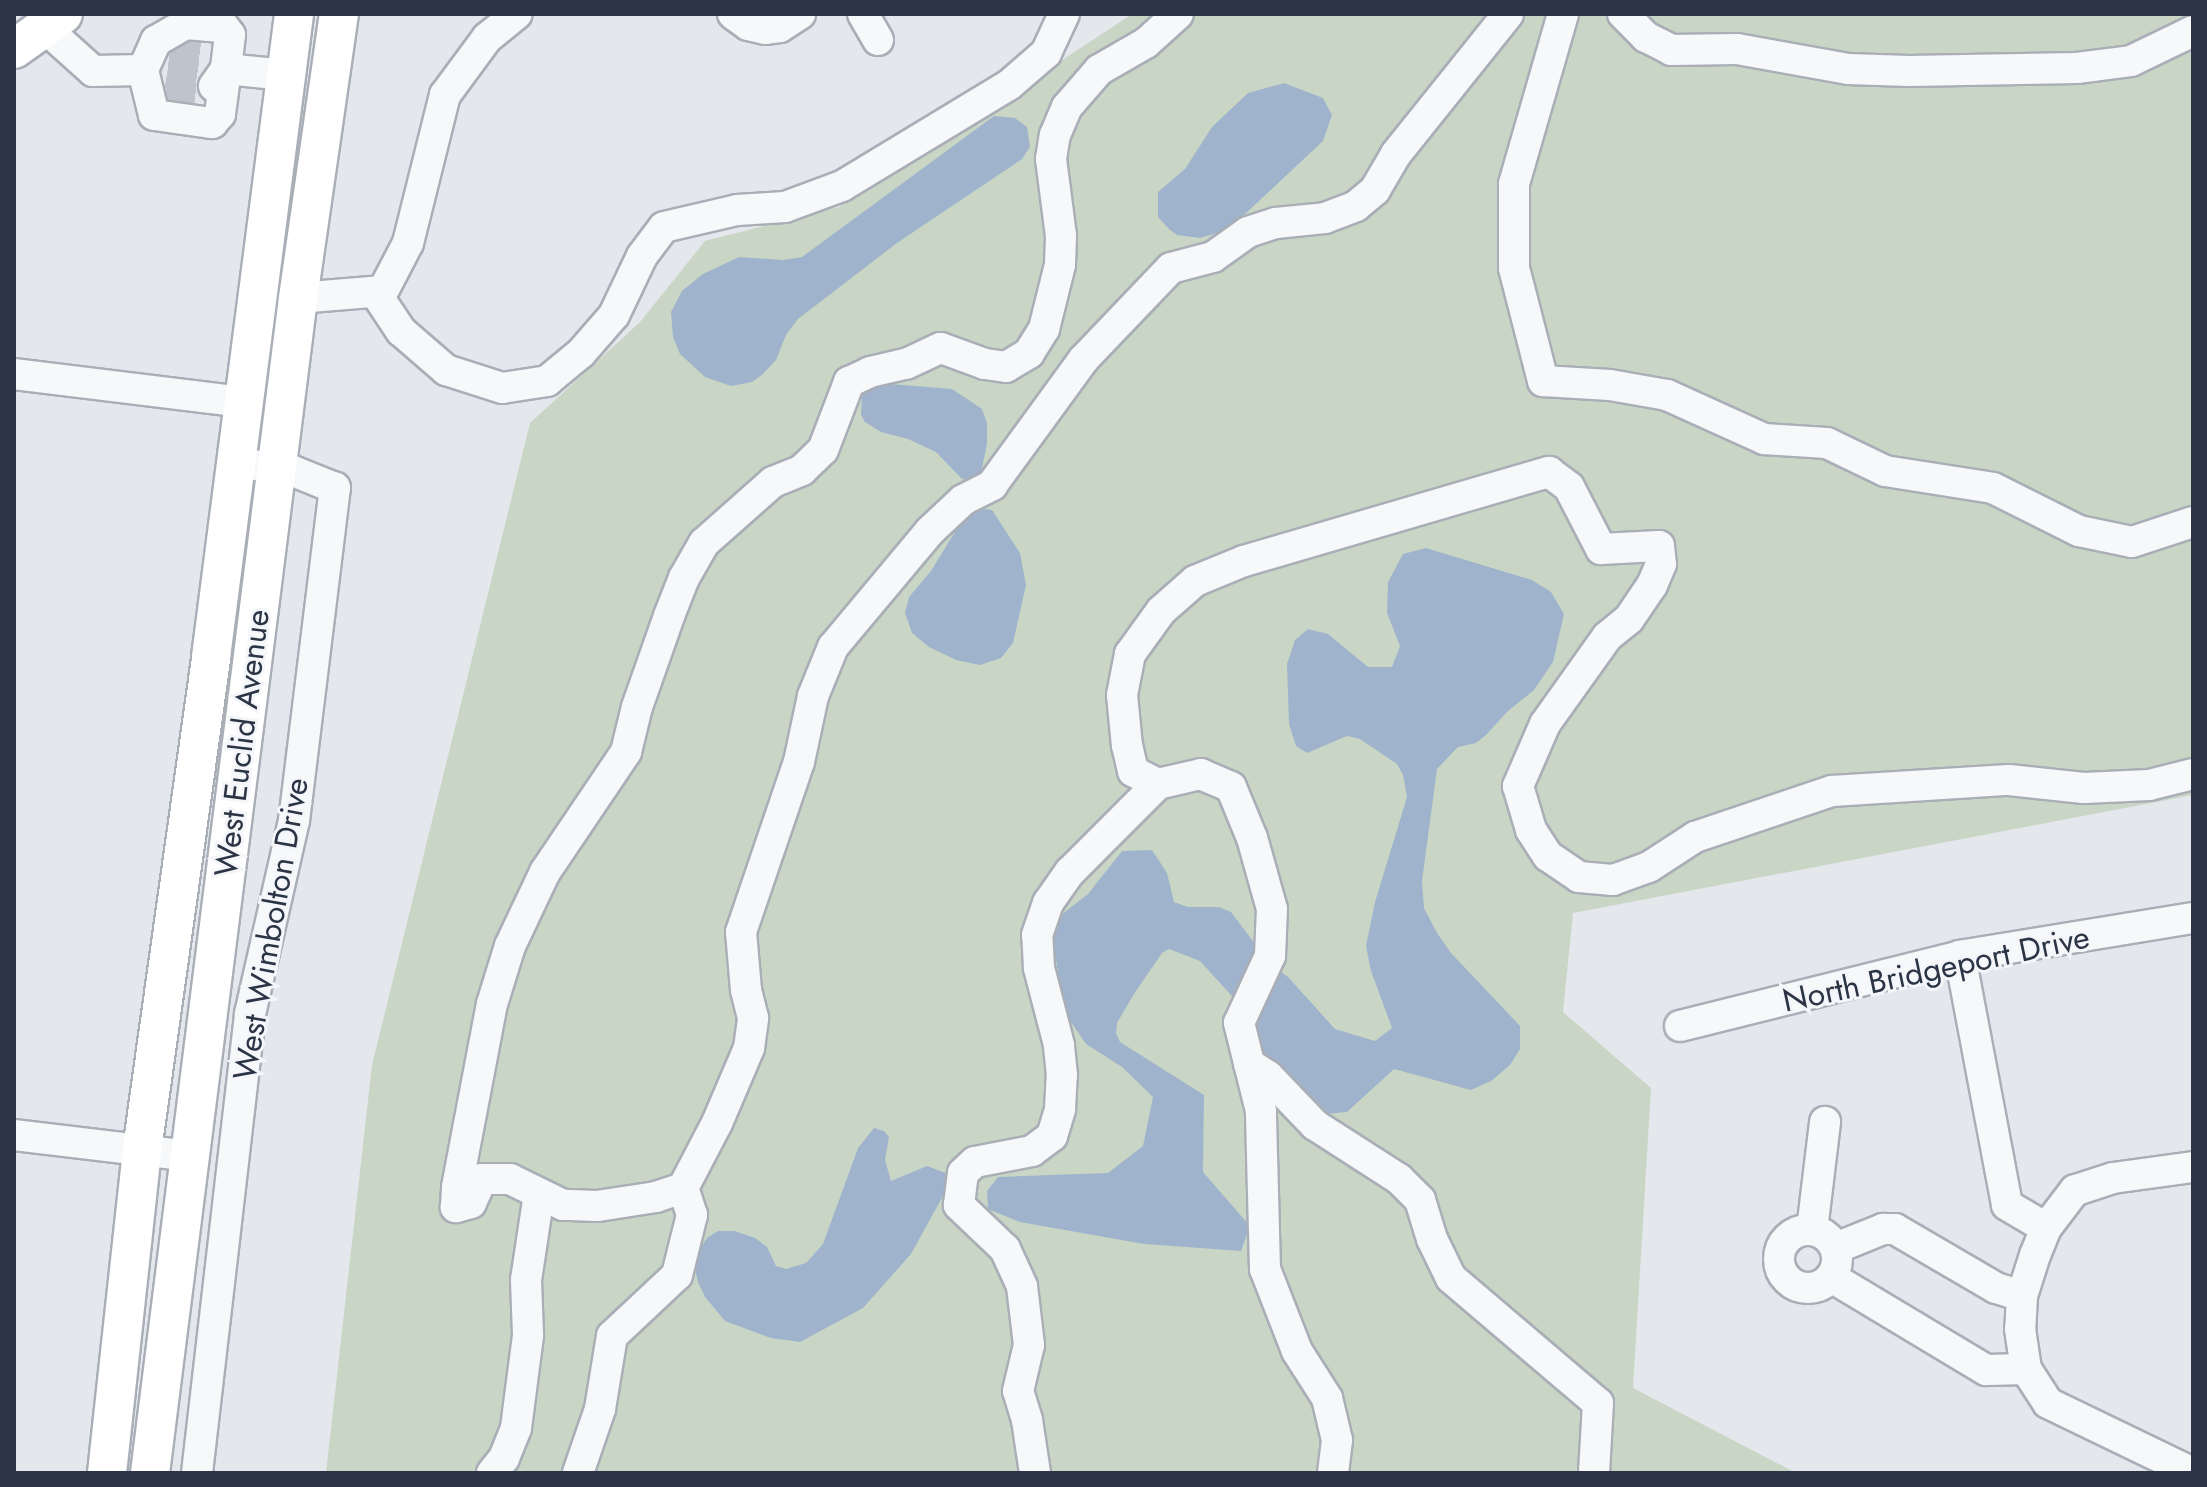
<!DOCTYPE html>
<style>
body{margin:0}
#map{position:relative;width:2207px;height:1487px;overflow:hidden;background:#e4e7ec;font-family:Jost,sans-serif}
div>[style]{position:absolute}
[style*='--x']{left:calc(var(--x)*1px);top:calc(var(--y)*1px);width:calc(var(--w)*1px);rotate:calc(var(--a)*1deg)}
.green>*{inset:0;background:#c9d6c5}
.water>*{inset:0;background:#9fb4cc}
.minor-tunnel>*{height:30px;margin-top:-15px;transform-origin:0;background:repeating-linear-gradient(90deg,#bfc3cb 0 30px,transparent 0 45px)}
.roads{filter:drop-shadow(2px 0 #a9aeb7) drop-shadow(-2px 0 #a9aeb7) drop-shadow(0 2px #a9aeb7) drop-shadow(0 -2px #a9aeb7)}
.minor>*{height:30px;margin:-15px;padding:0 15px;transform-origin:15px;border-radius:15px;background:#f7f8fa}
.minor>.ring{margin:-15px;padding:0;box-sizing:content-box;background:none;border:30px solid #f7f8fa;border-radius:50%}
.major>*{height:38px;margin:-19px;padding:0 19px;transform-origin:19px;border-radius:19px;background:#fff}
span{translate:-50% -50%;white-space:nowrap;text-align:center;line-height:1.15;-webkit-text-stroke:6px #f4f6f9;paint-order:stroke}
.street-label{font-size:32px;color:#2b3445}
.frame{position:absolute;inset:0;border:16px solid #2b3445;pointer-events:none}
</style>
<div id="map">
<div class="green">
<i style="clip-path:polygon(1132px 14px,2193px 14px,2193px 795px,1573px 913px,1563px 1012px,1651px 1088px,1633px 1388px,1796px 1473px,326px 1473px,372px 1065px,530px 423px,640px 322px,705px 241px,839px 207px)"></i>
</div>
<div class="water">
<i style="clip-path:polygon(1284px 83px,1323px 98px,1332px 115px,1323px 141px,1228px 230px,1200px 238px,1177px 235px,1169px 229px,1158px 217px,1158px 192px,1185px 169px,1212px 127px,1248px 93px)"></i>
<i style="clip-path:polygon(994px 116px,1015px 118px,1027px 127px,1030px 147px,1022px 159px,897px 243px,798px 319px,786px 335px,776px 360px,763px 374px,752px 382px,731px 386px,705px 377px,680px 354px,673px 337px,671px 312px,682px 291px,703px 274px,739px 257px,783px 260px,802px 257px)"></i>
<i style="clip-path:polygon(891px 384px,952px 389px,982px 409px,987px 423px,987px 444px,981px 473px,973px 481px,962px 479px,936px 452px,908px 439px,881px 432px,865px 422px,861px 415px,862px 394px,874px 385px)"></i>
<i style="clip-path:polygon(985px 509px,992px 510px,1020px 553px,1026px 585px,1013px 643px,1001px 658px,980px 665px,956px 660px,929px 647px,912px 633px,905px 613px,909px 597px,931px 571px,961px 522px,971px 512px)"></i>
<i style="clip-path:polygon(1426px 548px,1532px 580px,1551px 592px,1564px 614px,1553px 662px,1534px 690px,1507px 712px,1486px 735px,1476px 743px,1458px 747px,1437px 769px,1422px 881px,1424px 908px,1437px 933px,1451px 953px,1520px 1026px,1520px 1049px,1510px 1065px,1491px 1081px,1471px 1090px,1394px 1069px,1347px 1112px,1315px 1115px,1264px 1063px,1240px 1005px,1200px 961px,1169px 949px,1162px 953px,1134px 994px,1117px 1023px,1116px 1033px,1120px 1042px,1204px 1095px,1203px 1172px,1250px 1226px,1241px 1251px,1144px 1244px,1020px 1222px,988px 1209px,987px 1191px,998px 1177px,1108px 1173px,1143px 1146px,1153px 1097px,1122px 1067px,1086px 1044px,1064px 1012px,1052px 934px,1057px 918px,1088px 894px,1122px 851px,1152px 850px,1167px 873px,1174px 902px,1188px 907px,1219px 907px,1231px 912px,1270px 964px,1288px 977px,1335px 1029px,1375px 1041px,1392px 1028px,1371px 971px,1366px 946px,1375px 902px,1407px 797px,1403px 775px,1397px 764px,1360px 739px,1347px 736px,1307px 753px,1296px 746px,1289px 724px,1287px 664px,1295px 640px,1308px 629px,1328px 634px,1368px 667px,1392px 667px,1400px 646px,1387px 613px,1388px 582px,1403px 554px)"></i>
<i style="clip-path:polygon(874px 1128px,884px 1131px,889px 1137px,885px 1160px,891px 1181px,927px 1166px,948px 1174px,949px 1185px,911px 1254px,863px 1308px,800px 1342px,771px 1338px,725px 1321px,705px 1297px,698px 1282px,695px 1268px,699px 1250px,707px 1238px,718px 1231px,735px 1231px,755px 1238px,767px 1247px,776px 1266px,786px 1269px,806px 1263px,823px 1244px,858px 1148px)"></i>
</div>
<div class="minor-tunnel">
<i style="--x:170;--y:49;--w:39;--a:7"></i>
<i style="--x:167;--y:73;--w:37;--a:9"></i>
<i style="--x:165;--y:96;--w:38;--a:7"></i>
</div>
<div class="roads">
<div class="minor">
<i style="--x:733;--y:14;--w:19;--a:36"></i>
<i style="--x:748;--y:25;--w:18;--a:13"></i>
<i style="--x:766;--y:29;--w:14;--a:-8"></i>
<i style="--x:780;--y:27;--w:24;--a:-33"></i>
<i style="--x:863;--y:14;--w:30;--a:60"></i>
<i style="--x:1563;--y:14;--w:177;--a:106.1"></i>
<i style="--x:1514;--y:184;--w:84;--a:90"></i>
<i style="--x:1514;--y:268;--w:117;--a:75.6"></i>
<i style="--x:1543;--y:381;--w:67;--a:3.4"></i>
<i style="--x:1610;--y:385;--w:58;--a:10"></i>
<i style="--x:1667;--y:395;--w:107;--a:24.4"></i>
<i style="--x:1764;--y:439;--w:63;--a:3.6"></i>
<i style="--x:1827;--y:443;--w:64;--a:25.8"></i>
<i style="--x:1885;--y:471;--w:109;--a:8.9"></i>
<i style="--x:1993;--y:488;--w:96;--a:26.6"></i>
<i style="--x:2079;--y:531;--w:54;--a:11.7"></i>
<i style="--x:2132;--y:542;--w:64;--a:-18.2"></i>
<i style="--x:1623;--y:14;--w:33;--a:45"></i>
<i style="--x:1646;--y:37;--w:28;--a:27"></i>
<i style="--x:1671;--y:50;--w:66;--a:-0.9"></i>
<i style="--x:1737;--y:49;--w:113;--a:10.2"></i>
<i style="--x:1848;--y:69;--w:61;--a:1.9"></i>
<i style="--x:1909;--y:71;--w:168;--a:-1"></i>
<i style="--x:2077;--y:68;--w:54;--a:-7.4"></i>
<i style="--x:2131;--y:61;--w:69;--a:-25.8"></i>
<i style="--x:44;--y:27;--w:66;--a:41.9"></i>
<i style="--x:93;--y:71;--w:50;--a:-1.1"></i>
<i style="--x:143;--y:70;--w:46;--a:76.3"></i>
<i style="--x:154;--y:115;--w:59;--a:7.9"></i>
<i style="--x:212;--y:123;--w:12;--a:-48"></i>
<i style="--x:220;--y:114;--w:45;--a:-82.4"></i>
<i style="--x:226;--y:69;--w:60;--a:5.7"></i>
<i style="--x:143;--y:70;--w:32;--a:-66"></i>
<i style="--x:156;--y:41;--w:34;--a:-30"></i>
<i style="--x:186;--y:24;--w:38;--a:5"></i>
<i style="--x:224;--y:27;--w:10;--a:53"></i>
<i style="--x:230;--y:35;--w:34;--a:97"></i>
<i style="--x:226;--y:69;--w:21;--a:125"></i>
<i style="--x:375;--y:292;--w:47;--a:56.3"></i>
<i style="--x:401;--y:331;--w:60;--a:40.9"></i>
<i style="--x:446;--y:370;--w:59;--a:17.8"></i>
<i style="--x:502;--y:388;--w:46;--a:-8.8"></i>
<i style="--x:547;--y:381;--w:44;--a:-39.5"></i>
<i style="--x:581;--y:353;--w:50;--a:-49"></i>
<i style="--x:614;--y:315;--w:65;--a:-64.6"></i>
<i style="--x:642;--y:256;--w:36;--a:-53"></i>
<i style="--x:664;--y:227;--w:75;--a:-13.1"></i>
<i style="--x:737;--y:210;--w:48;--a:-3.6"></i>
<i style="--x:785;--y:207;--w:61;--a:-20.2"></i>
<i style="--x:842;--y:186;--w:195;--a:-31.2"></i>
<i style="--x:1009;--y:85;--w:49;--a:-40.9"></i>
<i style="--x:1046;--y:53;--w:43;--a:-65.2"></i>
<i style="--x:298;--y:298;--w:85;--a:-4.7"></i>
<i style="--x:383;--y:291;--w:54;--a:-62.5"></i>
<i style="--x:408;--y:243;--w:153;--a:-76"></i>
<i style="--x:445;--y:95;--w:71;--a:-53.6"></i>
<i style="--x:487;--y:38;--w:38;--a:-39"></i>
<i style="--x:14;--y:374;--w:231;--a:7"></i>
<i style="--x:1960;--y:956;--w:253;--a:79.3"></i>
<i style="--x:2007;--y:1205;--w:45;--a:30.5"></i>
<i style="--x:1680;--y:1026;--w:289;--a:-14"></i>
<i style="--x:1960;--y:956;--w:236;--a:-9.3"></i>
<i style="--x:1249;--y:1064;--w:22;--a:32"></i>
<i style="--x:1268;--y:1076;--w:68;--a:46.2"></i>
<i style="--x:1315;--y:1125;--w:100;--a:32.7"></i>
<i style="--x:1399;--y:1179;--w:30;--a:45"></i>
<i style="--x:1420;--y:1200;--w:41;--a:72.9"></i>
<i style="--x:1432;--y:1239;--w:43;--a:64"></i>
<i style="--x:1451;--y:1278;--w:193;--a:40.4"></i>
<i style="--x:1598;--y:1403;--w:70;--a:93.3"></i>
<i style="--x:14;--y:1135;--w:178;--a:6.8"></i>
<i style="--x:2193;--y:1167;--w:81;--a:172.2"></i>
<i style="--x:2113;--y:1178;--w:40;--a:162"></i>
<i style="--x:2075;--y:1190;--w:48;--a:127.3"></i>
<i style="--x:2046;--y:1228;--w:29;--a:112"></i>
<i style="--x:2035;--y:1255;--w:43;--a:107.6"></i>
<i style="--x:2022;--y:1296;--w:33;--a:93"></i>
<i style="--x:2020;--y:1329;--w:40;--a:81.5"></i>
<i style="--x:2026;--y:1369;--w:40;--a:57.1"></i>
<i style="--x:2048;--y:1403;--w:161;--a:25.8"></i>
<i style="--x:683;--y:1188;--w:73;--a:-62.4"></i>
<i style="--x:717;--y:1123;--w:82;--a:-66.9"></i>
<i style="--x:749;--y:1048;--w:30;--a:-82"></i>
<i style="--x:753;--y:1018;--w:29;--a:-104"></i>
<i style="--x:746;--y:990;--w:58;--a:-94.9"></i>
<i style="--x:741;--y:932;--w:180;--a:-71.2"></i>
<i style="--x:799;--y:762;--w:67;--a:-78"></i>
<i style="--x:813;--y:696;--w:53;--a:-67.8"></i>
<i style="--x:833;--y:647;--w:151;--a:-50.1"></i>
<i style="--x:930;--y:531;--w:45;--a:-43.2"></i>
<i style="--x:963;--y:500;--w:33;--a:-27"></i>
<i style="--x:992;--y:485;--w:155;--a:-53.9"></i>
<i style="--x:1083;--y:360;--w:127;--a:-46.3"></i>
<i style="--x:1171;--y:268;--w:43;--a:-14.7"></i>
<i style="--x:1213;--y:257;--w:43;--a:-35.5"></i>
<i style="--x:1248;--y:232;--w:29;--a:-18"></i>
<i style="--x:1276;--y:223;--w:49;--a:-5.8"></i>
<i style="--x:1325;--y:218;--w:33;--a:-21"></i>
<i style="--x:1356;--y:206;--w:25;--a:-40"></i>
<i style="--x:1375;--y:190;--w:42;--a:-59.7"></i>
<i style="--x:1396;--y:154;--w:179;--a:-51.3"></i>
<i class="ring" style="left:1779px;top:1230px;width:28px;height:28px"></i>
<i style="--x:1812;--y:1230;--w:109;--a:-83.1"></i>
<i style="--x:1836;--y:1248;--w:51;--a:-22"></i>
<i style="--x:1883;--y:1229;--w:12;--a:0"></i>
<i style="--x:1895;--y:1229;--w:117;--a:30.3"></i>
<i style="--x:1996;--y:1288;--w:27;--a:17"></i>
<i style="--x:1831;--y:1277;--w:181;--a:31"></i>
<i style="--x:1986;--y:1370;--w:40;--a:-1.4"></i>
<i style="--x:197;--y:1473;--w:462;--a:-83.4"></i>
<i style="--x:250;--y:1014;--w:198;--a:-77.2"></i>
<i style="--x:294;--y:821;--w:336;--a:-83"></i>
<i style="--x:335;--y:488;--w:45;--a:-158"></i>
<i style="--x:293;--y:471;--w:36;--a:-171"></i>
<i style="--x:492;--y:1473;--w:19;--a:-51"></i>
<i style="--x:504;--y:1458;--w:32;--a:-68"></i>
<i style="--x:516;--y:1428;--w:94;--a:-82.6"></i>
<i style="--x:528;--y:1335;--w:55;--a:-92.1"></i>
<i style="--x:526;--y:1280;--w:87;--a:-81.4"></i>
<i style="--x:578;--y:1473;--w:68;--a:-71"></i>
<i style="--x:600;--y:1409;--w:74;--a:-80.7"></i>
<i style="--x:612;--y:1336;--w:89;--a:-43.2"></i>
<i style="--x:677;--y:1275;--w:62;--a:-76"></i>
<i style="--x:692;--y:1215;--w:28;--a:-108"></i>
<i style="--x:683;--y:1188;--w:28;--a:162"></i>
<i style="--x:656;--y:1197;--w:60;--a:171.3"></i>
<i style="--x:597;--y:1206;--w:34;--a:-178"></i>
<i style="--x:563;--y:1205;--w:59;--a:-153.9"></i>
<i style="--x:510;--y:1179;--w:28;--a:180"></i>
<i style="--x:482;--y:1179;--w:26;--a:115"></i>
<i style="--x:471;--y:1203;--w:16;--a:165"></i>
<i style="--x:456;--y:1207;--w:20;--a:-87"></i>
<i style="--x:457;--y:1187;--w:186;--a:-79.2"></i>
<i style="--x:492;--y:1004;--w:61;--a:-72.8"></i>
<i style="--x:510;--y:946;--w:82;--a:-64.7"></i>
<i style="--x:545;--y:872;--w:145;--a:-56"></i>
<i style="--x:626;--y:752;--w:46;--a:-76.3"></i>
<i style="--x:637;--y:707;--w:96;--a:-70.6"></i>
<i style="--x:669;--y:616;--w:41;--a:-68.5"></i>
<i style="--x:684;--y:578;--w:40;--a:-60.3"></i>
<i style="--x:704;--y:543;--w:92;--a:-41.5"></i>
<i style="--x:773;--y:482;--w:31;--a:-22"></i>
<i style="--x:802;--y:470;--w:29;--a:-44"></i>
<i style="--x:823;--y:450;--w:73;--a:-69.1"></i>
<i style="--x:849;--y:382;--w:23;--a:-25"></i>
<i style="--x:870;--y:372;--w:37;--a:-13"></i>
<i style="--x:906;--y:364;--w:38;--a:-25"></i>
<i style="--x:941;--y:348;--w:47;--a:20"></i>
<i style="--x:985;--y:364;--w:21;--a:8"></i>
<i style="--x:1006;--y:367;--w:27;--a:-31"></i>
<i style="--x:1029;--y:353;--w:28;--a:-58"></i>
<i style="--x:1044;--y:329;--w:66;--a:-76"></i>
<i style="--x:1060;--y:265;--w:29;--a:-88"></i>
<i style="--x:1061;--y:236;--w:78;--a:-97.4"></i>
<i style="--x:1051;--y:159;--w:24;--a:-81"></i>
<i style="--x:1055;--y:135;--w:30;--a:-67"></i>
<i style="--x:1067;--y:107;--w:49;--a:-49.1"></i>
<i style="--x:1099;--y:70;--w:54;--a:-29.9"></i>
<i style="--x:1146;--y:43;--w:43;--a:-42.2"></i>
<i style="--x:1035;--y:1473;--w:54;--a:-98.6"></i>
<i style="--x:1027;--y:1420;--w:30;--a:-107"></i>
<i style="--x:1018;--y:1391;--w:47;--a:-76.6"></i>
<i style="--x:1029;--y:1345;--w:59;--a:-96.8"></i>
<i style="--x:1022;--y:1286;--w:41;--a:-114.7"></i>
<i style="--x:1005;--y:1249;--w:64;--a:-136.3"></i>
<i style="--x:959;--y:1205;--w:32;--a:-83"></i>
<i style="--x:963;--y:1173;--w:16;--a:-43"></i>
<i style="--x:975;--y:1162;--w:58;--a:-10.9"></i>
<i style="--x:1032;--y:1151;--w:25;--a:-37"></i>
<i style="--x:1052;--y:1136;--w:28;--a:-73"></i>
<i style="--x:1060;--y:1109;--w:34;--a:-87"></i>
<i style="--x:1062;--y:1075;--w:30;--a:-96"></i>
<i style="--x:1059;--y:1045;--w:80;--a:-104.6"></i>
<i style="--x:1039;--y:968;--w:33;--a:-93"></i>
<i style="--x:1037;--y:935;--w:34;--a:-71"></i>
<i style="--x:1048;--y:903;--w:38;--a:-55"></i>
<i style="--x:1070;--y:872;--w:124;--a:-45"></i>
<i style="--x:1333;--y:1473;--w:33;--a:-83"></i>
<i style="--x:1337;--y:1440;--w:43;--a:-103.4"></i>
<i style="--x:1327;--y:1398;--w:56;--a:-122.6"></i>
<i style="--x:1297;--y:1351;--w:88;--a:-111.3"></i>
<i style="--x:1265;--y:1269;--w:158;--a:-91.5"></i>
<i style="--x:1261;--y:1111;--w:91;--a:-104"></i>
<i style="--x:1239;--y:1023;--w:74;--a:-65.2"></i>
<i style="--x:1270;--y:956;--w:47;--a:-87.6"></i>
<i style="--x:1272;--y:909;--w:74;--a:-105.7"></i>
<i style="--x:1252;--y:838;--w:55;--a:-112.4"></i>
<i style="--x:1231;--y:787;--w:33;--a:-157"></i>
<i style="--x:1201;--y:774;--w:44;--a:166.9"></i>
<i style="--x:1158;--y:784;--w:28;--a:-153"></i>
<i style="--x:1133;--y:771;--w:26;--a:-103"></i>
<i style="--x:1127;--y:746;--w:51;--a:-95.6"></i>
<i style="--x:1122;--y:695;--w:42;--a:-79"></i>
<i style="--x:1130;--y:654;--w:53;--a:-54.2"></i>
<i style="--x:1161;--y:611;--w:45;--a:-41.4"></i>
<i style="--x:1195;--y:581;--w:53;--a:-22.2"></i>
<i style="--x:1244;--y:561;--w:318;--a:-16.3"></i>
<i style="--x:1549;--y:472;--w:25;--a:37"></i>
<i style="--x:1569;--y:487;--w:70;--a:62.7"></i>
<i style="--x:1601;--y:549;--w:58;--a:-3"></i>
<i style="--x:1659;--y:546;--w:18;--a:84"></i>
<i style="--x:1661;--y:564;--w:23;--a:113"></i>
<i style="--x:1652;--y:585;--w:41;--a:124.1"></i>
<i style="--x:1629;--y:619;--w:28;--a:141"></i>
<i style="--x:1607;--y:637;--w:107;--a:125.5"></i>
<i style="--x:1545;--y:724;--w:68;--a:113.5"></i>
<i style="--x:1518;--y:786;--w:46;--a:73.5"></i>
<i style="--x:1531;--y:830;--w:31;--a:57"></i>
<i style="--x:1548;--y:856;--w:37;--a:34"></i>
<i style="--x:1579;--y:877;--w:34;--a:5"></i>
<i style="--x:1613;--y:880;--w:38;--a:-20"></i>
<i style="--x:1649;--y:867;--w:55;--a:-33.1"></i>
<i style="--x:1695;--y:837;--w:145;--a:-18.6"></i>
<i style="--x:1832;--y:791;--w:177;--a:-3.6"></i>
<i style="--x:2009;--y:780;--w:75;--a:6.1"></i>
<i style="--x:2084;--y:788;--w:65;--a:-2.6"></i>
<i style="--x:2149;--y:785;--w:45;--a:-14"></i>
</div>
<div class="major">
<i style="--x:14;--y:49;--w:60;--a:-35.5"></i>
<i style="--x:107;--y:1473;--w:325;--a:-83.8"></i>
<i style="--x:142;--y:1150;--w:498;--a:-82"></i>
<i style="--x:211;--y:657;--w:648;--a:-82.64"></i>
<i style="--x:150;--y:1473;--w:1184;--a:-82.82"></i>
<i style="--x:298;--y:298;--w:287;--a:-81.8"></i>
</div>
</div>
<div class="street-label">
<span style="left:242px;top:743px;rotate:-83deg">West Euclid Avenue</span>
<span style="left:271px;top:929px;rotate:-80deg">West Wimbolton Drive</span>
<span style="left:1936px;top:969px;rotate:-12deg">North Bridgeport Drive</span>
</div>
<div class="frame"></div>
</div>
